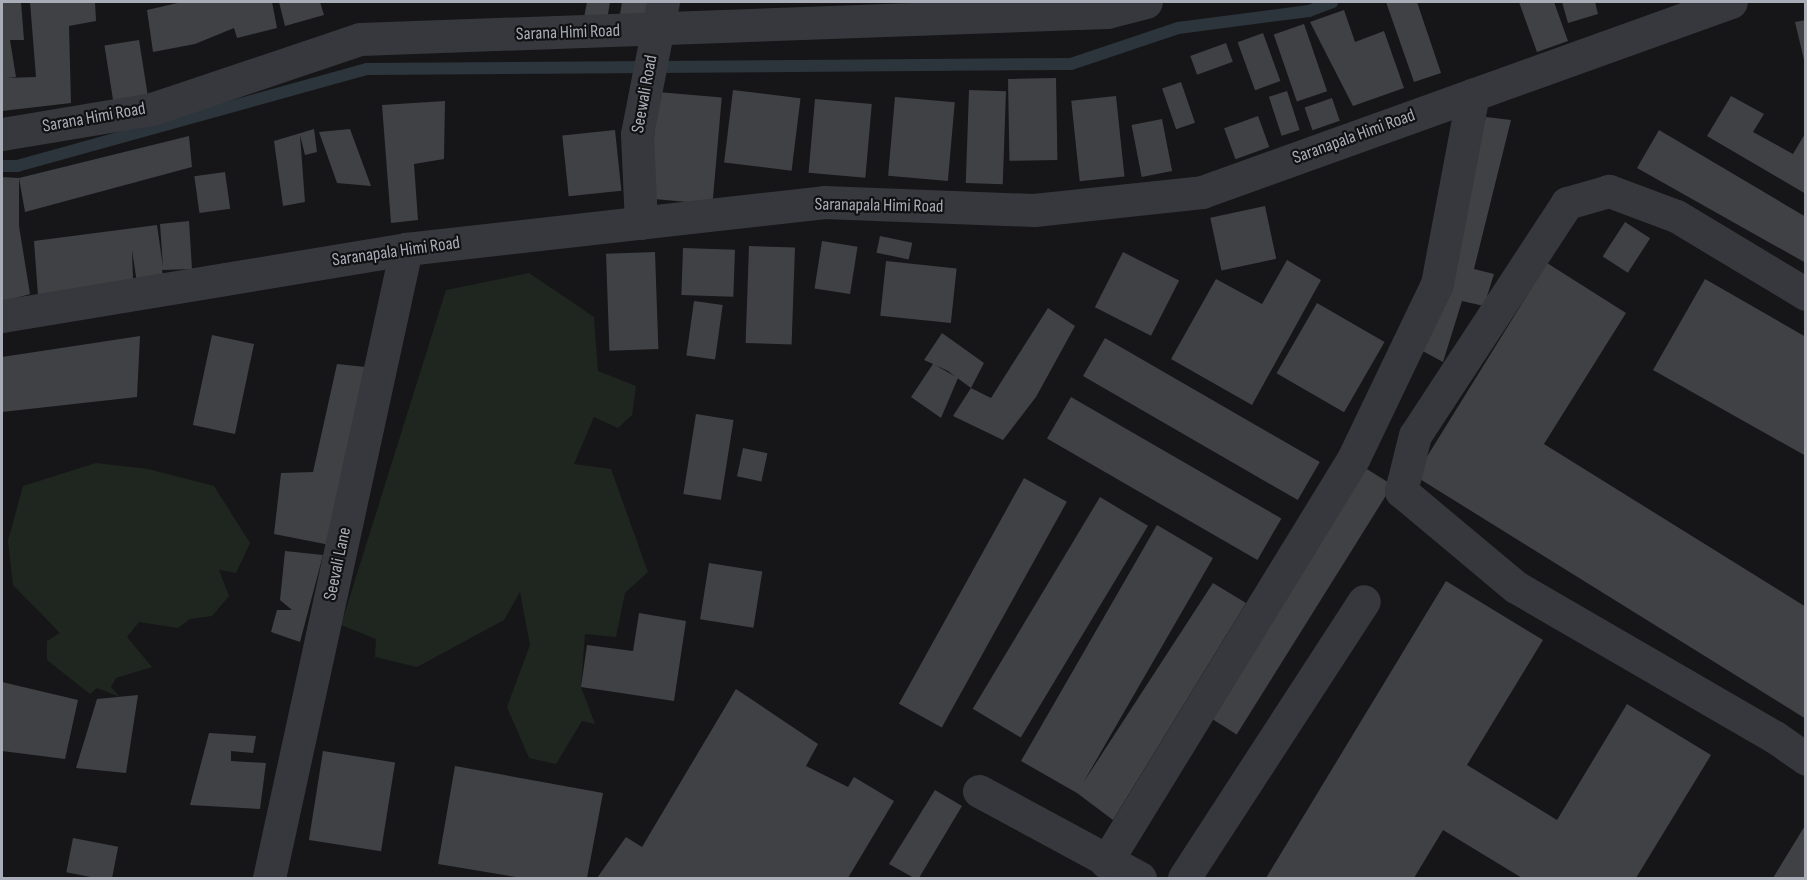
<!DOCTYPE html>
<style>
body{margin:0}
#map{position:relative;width:1807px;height:880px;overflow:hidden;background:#161618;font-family:"Sofia Sans Condensed",sans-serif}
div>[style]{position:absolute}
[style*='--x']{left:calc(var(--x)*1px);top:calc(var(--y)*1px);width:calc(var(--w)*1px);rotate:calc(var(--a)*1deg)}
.green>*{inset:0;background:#1e261f}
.stream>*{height:12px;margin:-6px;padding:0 6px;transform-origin:6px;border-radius:6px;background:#2c353c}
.building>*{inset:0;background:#404145;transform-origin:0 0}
.minor>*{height:33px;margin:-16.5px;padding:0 16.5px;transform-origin:16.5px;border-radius:16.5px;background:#37383d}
.tertiary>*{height:33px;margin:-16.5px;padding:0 16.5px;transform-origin:16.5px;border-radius:16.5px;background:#37383d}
span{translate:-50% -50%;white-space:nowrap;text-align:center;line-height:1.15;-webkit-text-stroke:4.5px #111113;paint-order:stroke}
.street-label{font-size:18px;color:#a8adb8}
.frame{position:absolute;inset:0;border:3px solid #a8adb8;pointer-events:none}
</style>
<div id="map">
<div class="green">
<i style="clip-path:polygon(529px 273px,594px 317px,598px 371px,636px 386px,632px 415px,618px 428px,594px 417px,574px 464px,611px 469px,648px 572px,625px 593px,616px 637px,585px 634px,581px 687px,595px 724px,582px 721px,556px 764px,529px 758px,507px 707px,530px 645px,520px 592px,504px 620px,417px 667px,375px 657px,376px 639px,341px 625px,446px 290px)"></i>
<i style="clip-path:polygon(96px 463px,148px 469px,214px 486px,250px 543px,236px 573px,219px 570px,229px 596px,212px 616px,190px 619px,178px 628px,139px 622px,127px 637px,152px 667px,116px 678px,111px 687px,120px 697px,97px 688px,90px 694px,47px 660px,47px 641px,60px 633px,13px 585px,8px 541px,23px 486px)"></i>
</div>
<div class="stream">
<i style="--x:2;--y:166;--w:15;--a:0"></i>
<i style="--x:17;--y:166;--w:363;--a:-15.5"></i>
<i style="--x:367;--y:69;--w:704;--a:-0.41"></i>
<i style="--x:1071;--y:64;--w:113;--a:-18.6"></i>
<i style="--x:1178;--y:28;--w:132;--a:-7.4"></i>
<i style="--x:1309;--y:11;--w:25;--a:-21"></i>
</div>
<div class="building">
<i style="clip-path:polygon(2px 2px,21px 2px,24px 40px,10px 40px,16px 77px,6px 78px,36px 77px,30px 2px,95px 2px,96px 21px,69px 26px,71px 103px,2px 111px)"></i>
<i style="clip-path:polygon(182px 2px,272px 2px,277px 28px,237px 38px,234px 28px,195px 44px,153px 52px,147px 10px)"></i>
<i style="clip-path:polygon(279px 2px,320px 2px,324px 15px,285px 26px)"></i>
<i style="clip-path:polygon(587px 2px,610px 2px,606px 26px,583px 23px)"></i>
<i style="clip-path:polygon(622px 2px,651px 2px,647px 25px,619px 20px)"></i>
<i style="clip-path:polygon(1386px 2px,1417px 2px,1441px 73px,1414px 82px)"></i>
<i style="clip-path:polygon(1519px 2px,1554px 2px,1568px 41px,1537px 52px)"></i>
<i style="clip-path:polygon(1562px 2px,1595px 2px,1598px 14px,1568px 23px)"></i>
<i style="clip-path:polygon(1344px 10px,1355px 42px,1384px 31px,1404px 88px,1353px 106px,1310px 22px)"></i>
<i style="clip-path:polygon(1806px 20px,1806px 64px,1805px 64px,1795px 22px)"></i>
<i style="left:1304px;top:24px;width:71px;height:32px;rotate:71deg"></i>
<i style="left:1263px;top:33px;width:51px;height:27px;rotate:70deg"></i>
<i style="left:139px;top:40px;width:59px;height:35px;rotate:81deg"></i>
<i style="left:1226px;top:43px;width:20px;height:38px;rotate:70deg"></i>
<i style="left:1056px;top:78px;width:82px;height:48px;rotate:89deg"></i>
<i style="left:1181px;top:82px;width:43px;height:20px;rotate:71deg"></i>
<i style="left:733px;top:90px;width:68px;height:73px;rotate:7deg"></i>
<i style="left:969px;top:90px;width:37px;height:93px;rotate:2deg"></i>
<i style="left:1287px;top:91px;width:41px;height:19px;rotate:72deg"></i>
<i style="left:658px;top:92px;width:64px;height:107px;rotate:5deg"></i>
<i style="left:1116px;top:96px;width:81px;height:45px;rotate:84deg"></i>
<i style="clip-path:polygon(1731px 96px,1764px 114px,1753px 132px,1793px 154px,1806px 132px,1806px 194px,1707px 136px)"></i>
<i style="left:895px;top:97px;width:60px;height:79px;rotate:5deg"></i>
<i style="left:1332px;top:98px;width:24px;height:29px;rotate:71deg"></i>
<i style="left:815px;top:99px;width:57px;height:74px;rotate:5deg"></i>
<i style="clip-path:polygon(445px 101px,444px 159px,414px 164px,418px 220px,391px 223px,382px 105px)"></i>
<i style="left:1258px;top:116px;width:33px;height:36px;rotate:70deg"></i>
<i style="clip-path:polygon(1486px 117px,1511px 120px,1474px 269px,1494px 274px,1484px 306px,1462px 301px,1443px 362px,1419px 349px)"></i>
<i style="left:1162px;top:119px;width:53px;height:31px;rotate:79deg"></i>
<i style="clip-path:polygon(314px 129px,317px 152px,305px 155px,300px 135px,305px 202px,283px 206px,274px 141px)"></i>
<i style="clip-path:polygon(350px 129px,371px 186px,337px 183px,319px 132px)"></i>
<i style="left:615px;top:130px;width:61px;height:53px;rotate:84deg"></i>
<i style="clip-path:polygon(1659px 130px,1806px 217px,1806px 263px,1637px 168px)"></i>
<i style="clip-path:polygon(189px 136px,192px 167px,25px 212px,19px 178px)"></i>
<i style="left:225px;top:172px;width:37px;height:31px;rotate:82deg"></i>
<i style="clip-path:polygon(2px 177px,19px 178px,19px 226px,30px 294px,2px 302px)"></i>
<i style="left:1265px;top:206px;width:54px;height:56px;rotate:78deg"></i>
<i style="clip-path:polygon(189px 221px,192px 269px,162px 270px,163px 276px,137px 283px,132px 250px,133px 280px,38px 296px,34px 241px,157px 225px,163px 267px,160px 224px)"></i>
<i style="left:1625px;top:222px;width:30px;height:41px;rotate:33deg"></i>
<i style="left:880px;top:236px;width:33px;height:17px;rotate:12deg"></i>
<i style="left:822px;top:241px;width:36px;height:48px;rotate:9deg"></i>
<i style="left:749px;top:246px;width:46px;height:97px;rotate:2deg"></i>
<i style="left:683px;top:248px;width:52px;height:47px;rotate:2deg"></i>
<i style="left:655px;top:252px;width:97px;height:49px;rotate:88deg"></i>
<i style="left:1123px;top:252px;width:63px;height:62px;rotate:27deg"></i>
<i style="clip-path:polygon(1287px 260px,1321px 280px,1252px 405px,1171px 359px,1216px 279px,1262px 304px)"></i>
<i style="left:886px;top:261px;width:71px;height:55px;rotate:6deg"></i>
<i style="clip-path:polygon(1547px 263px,1626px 313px,1544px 444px,1806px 607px,1806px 719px,1415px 476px)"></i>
<i style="clip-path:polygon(1705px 279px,1806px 337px,1806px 456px,1653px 370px)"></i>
<i style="left:694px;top:301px;width:29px;height:55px;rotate:8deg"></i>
<i style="left:1317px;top:303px;width:78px;height:81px;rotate:30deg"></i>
<i style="clip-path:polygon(1048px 308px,1075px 326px,1036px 397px,1003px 440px,953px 416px,971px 388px,991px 398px)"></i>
<i style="clip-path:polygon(942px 333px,984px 363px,971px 388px,948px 371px,935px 365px,958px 378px,941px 418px,911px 397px,933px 364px,924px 360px)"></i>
<i style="left:212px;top:335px;width:43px;height:92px;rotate:12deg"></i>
<i style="clip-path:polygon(140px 336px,137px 397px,2px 412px,2px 357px)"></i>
<i style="left:1105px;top:338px;width:248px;height:44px;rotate:30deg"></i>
<i style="clip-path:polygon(337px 364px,375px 368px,335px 546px,274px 534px,281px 473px,313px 472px)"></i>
<i style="left:1071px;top:397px;width:243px;height:48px;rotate:30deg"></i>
<i style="left:696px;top:414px;width:38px;height:81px;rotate:9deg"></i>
<i style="left:743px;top:448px;width:25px;height:29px;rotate:12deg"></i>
<i style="left:1362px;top:466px;width:36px;height:294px;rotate:32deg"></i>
<i style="left:1024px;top:478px;width:49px;height:258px;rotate:29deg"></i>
<i style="left:1100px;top:497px;width:56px;height:247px;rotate:31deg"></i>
<i style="clip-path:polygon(1157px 525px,1213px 558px,1083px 783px,1213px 583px,1246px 603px,1113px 820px,1077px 793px,1021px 761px)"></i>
<i style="clip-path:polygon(285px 551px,323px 555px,300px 642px,271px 632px,277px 610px,292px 610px,280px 600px)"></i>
<i style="left:709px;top:563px;width:54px;height:57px;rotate:9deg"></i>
<i style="clip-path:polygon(1446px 581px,1543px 640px,1467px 765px,1557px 820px,1627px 704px,1711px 755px,1636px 878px,1522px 878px,1443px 830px,1414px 878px,1266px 878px)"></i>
<i style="clip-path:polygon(639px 613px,686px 621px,674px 701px,581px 687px,587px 645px,633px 651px)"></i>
<i style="clip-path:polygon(2px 682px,78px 700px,65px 759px,2px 751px)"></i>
<i style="clip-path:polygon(736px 689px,818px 744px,806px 766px,848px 787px,854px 777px,894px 801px,848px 878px,597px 878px,626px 837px,642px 847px)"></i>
<i style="clip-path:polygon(138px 695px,126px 773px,76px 768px,97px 699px)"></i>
<i style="clip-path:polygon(209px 733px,256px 736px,253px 753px,231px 751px,231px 761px,266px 763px,260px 809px,190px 805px)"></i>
<i style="left:323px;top:751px;width:73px;height:90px;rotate:9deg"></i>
<i style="clip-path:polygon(455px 766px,603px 793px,587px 878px,522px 878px,438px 864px)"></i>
<i style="clip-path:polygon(935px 790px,962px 806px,919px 878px,914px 878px,889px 864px)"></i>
<i style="clip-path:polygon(1806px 824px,1806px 878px,1773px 878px)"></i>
<i style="left:73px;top:838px;width:46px;height:35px;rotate:11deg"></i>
</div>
<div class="minor">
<i style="--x:2;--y:134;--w:152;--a:-9.5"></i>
<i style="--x:152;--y:109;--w:219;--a:-18.6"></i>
<i style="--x:360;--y:39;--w:747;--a:-2.07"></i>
<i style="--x:1107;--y:12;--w:40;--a:-14.4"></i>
<i style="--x:641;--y:223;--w:89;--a:-92.6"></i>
<i style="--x:637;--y:134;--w:135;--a:-78.9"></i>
<i style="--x:1806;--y:294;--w:152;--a:-149"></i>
<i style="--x:1676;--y:216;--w:72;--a:-159.5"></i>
<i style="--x:1609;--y:191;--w:44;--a:164.1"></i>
<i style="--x:1567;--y:203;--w:277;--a:123.2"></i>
<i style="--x:1415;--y:435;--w:58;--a:104"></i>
<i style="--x:1401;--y:491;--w:150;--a:39.9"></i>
<i style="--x:1516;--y:587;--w:299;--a:30.1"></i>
<i style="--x:1775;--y:737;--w:38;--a:35"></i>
<i style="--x:979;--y:791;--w:183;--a:28.4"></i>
<i style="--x:1106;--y:862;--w:475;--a:-58.5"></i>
<i style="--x:1354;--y:457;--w:192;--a:-64.4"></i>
<i style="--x:1437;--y:284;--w:193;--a:-79.3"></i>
<i style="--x:269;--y:878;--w:644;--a:-77.71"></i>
<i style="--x:1184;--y:878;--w:330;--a:-57"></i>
</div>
<div class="tertiary">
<i style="--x:2;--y:316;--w:410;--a:-9.4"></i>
<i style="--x:406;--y:249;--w:421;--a:-6.4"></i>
<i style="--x:824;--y:202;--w:210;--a:2.2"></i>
<i style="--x:1034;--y:210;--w:169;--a:-6.1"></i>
<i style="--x:1202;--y:192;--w:562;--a:-19.76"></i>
</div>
<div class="street-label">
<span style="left:568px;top:33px;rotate:-2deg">Sarana Himi Road</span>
<span style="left:645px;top:94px;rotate:-80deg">Seewali Road</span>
<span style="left:94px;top:118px;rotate:-10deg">Sarana Himi Road</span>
<span style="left:1354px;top:137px;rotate:-20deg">Saranapala Himi Road</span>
<span style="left:879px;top:206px;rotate:1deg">Saranapala Himi Road</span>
<span style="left:396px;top:252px;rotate:-8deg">Saranapala Himi Road</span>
<span style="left:338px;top:564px;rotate:-78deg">Seevali Lane</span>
</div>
<div class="frame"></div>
</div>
